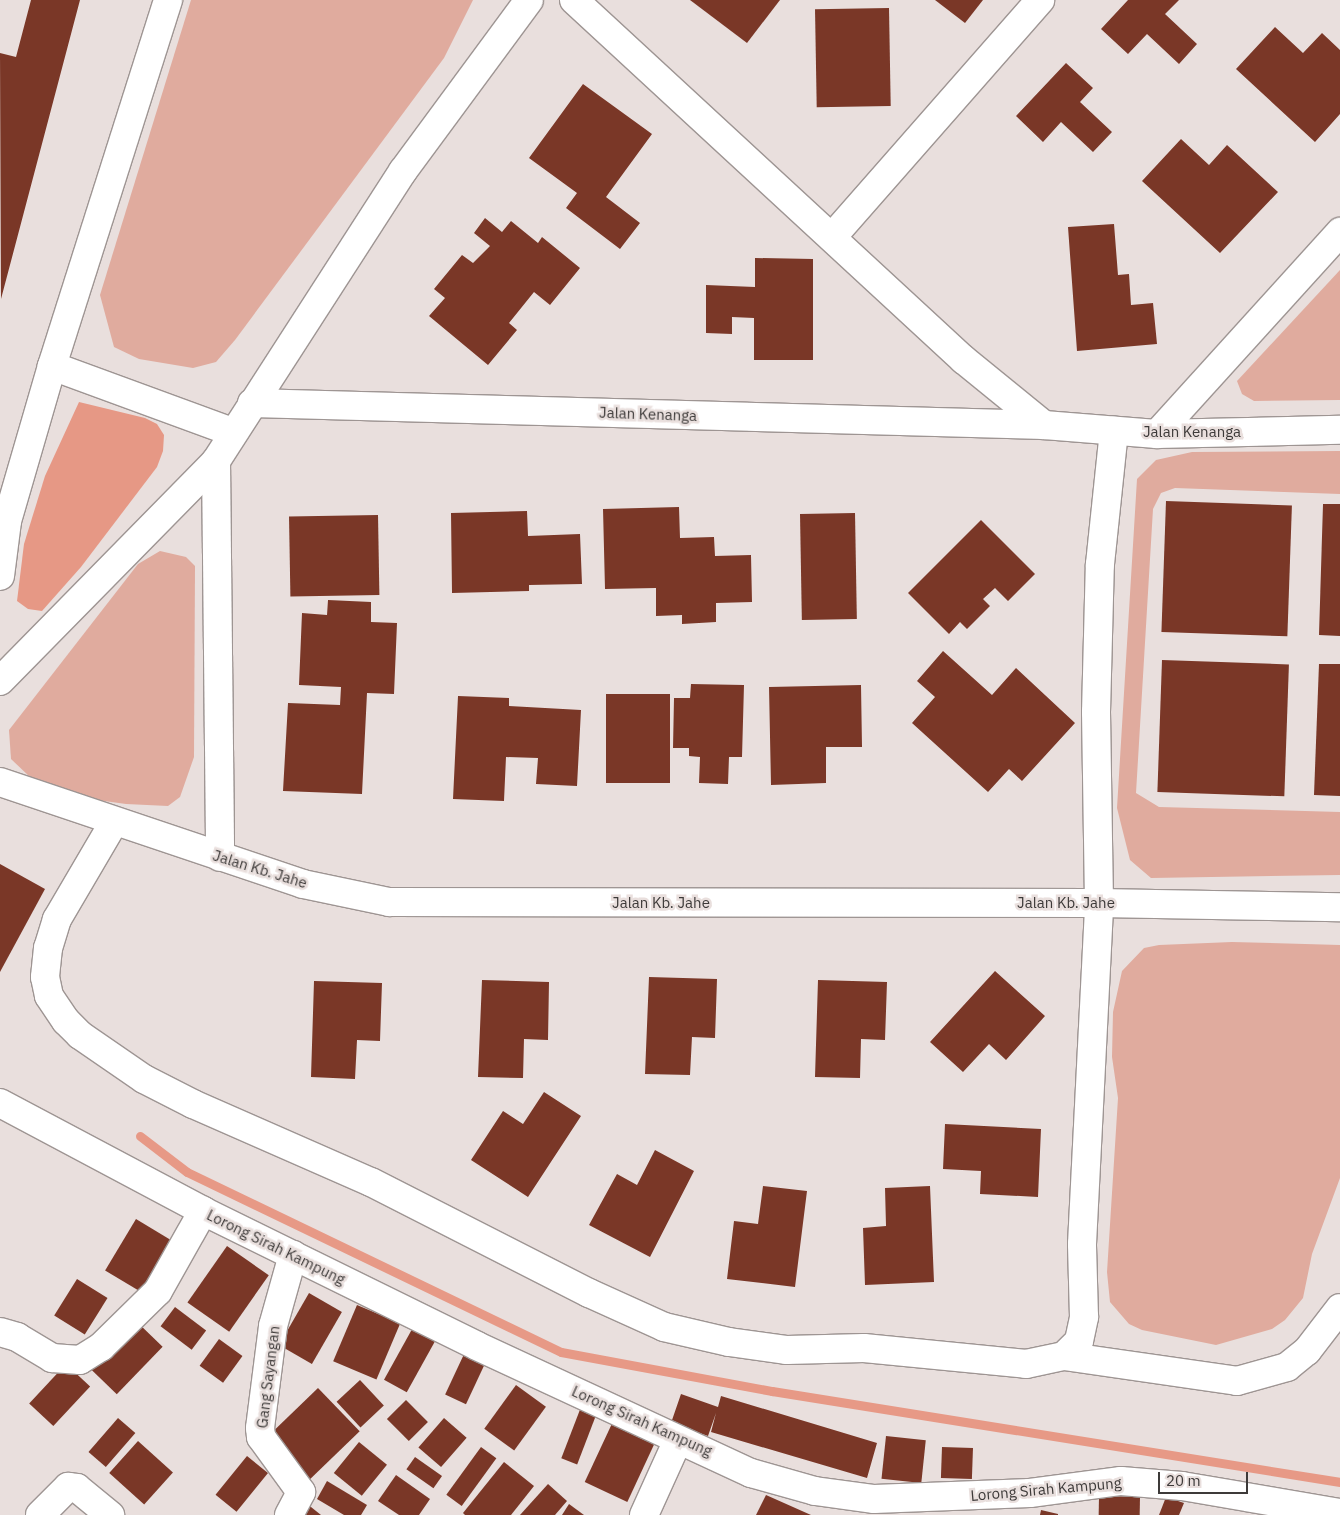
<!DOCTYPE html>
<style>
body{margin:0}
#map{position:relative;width:1340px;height:1515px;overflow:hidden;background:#e9dfdd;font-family:"IBM Plex Sans",sans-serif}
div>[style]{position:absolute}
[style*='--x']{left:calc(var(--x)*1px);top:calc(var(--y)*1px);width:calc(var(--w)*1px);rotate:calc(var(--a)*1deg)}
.green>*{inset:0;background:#e0ab9e}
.forest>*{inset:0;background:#e69885}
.stream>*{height:9px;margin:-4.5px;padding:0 4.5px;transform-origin:4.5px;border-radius:4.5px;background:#e79986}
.building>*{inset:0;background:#7a3727;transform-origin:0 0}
.roads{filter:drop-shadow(1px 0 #9e9593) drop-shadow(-1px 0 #9e9593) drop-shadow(0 1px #9e9593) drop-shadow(0 -1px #9e9593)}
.street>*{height:28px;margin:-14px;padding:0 14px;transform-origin:14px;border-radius:14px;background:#fff}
span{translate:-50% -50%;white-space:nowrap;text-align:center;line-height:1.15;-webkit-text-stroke:5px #e9dfdd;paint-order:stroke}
.street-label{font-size:15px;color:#3d3a39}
.scale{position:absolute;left:1158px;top:1472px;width:90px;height:22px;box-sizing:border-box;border:2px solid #3d3a39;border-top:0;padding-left:6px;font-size:15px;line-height:18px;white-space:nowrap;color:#3d3a39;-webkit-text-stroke:4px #e9dfdd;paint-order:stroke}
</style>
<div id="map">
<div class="green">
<i style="clip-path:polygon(191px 0,473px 0,444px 58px,235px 340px,216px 362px,193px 368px,139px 359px,114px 347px,100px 295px)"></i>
<i style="clip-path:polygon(1340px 270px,1340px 400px,1254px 401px,1242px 394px,1237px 381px)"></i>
<i style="clip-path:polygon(1340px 451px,1340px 494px,1175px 488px,1161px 493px,1153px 509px,1136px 793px,1159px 807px,1340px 812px,1340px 875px,1151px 878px,1130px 860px,1117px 808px,1137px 479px,1156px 460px,1192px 452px)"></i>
<i style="clip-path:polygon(160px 551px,186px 557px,195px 566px,194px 757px,180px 797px,168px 806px,126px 804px,97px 800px,31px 778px,11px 759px,9px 730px,138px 564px)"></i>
<i style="clip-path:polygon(1232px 942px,1340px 945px,1340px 1178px,1312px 1254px,1303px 1298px,1285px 1320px,1272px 1329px,1216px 1345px,1142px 1330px,1129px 1324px,1110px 1302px,1107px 1272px,1118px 1098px,1112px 1057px,1113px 1012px,1122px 971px,1144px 948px,1159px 945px)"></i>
</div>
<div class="forest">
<i style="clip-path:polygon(79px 402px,145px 418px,157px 424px,164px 435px,163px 451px,157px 467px,81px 567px,42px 611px,28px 609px,17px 601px,24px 544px,45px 476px)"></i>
</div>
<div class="stream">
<i style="--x:140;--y:1136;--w:59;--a:37.5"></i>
<i style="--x:187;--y:1172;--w:415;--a:25.7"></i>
<i style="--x:561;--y:1352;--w:215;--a:10.5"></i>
<i style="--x:772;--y:1391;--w:575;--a:9.1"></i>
</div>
<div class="building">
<i style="clip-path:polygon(31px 0,80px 0,1px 299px,0 53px,16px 57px)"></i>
<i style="clip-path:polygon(690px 0,780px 0,747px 43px)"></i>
<i style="clip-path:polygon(935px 0,983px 0,965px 23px)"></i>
<i style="clip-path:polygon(1128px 0,1179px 0,1165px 14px,1197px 44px,1179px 64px,1147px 34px,1128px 54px,1101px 29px)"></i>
<i style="left:889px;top:8px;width:98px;height:74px;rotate:89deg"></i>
<i style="clip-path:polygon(1275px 27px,1303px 53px,1322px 33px,1340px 50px,1340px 114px,1315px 142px,1236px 69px)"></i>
<i style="clip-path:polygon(1066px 63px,1093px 88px,1080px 102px,1112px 132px,1093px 152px,1061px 122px,1043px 142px,1016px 116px)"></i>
<i style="clip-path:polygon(583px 84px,652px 134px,606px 197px,640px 223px,620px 249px,566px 208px,577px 193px,529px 158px)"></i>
<i style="clip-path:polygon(1181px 139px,1209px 165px,1227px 145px,1278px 192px,1220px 253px,1142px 181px)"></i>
<i style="clip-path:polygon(485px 218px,502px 232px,511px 221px,538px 243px,542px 237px,580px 268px,550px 305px,534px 292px,509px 323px,517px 330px,488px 365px,429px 316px,445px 298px,434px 289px,462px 255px,473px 263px,490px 246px,474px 233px)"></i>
<i style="clip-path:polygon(1114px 224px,1118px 275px,1129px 274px,1131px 305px,1153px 303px,1157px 344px,1077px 351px,1068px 227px)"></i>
<i style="clip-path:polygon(755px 258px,813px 259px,813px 360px,754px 360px,754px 318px,732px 317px,732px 334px,706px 333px,706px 285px,755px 287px)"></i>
<i style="left:1166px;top:501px;width:126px;height:131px;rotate:2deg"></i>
<i style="clip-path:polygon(1323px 504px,1340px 504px,1340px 636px,1319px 635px)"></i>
<i style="clip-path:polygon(679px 507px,680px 538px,714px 537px,715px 556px,751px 555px,752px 602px,716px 603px,716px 622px,682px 624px,682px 615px,656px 616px,656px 588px,605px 589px,603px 509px)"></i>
<i style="clip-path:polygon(527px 511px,528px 536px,580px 534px,582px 584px,529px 585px,529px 591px,452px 593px,451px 513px)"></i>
<i style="left:855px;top:513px;width:106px;height:55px;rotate:89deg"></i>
<i style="left:378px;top:515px;width:80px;height:89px;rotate:89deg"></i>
<i style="clip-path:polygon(981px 520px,1035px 574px,1008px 601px,995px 588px,983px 599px,990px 606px,967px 629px,960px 622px,949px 634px,908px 593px)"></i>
<i style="clip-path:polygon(328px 600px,371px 602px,371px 622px,397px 623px,394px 694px,367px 693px,362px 794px,283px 791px,288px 703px,340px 705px,341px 687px,299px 685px,302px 613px,327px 615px)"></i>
<i style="clip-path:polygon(943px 651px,992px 695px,1016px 668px,1075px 723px,1022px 781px,1009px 769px,988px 792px,912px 723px,935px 697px,917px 681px)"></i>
<i style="left:1162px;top:660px;width:127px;height:132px;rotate:2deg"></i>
<i style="clip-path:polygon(1319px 664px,1340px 664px,1340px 796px,1314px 795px)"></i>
<i style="clip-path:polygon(691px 684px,744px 685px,742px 757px,729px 757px,728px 784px,699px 783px,700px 757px,689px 756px,689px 748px,673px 748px,674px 698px,690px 698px)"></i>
<i style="clip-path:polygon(861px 685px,862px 747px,826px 747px,826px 783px,771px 785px,769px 687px)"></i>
<i style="left:670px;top:694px;width:89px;height:64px;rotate:90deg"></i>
<i style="clip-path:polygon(458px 696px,509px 698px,509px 706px,581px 710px,577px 786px,536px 784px,538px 758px,506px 757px,504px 801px,453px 799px)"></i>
<i style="clip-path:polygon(0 864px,45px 889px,0 972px)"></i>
<i style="clip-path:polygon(995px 971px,1045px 1016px,1006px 1060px,989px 1044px,963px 1072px,930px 1042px)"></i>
<i style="clip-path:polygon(649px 977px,717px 979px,715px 1038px,692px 1037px,690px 1075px,645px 1074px)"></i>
<i style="clip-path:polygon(482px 980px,549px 982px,548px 1040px,524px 1039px,523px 1078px,478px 1077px)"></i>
<i style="clip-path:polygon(818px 980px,887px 982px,885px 1040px,861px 1039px,860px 1078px,815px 1077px)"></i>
<i style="clip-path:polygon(314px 981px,382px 983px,380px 1041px,357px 1040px,355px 1079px,311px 1077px)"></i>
<i style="clip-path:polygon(544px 1092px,581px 1116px,528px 1197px,471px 1160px,503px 1111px,523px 1124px)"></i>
<i style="clip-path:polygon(945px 1124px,1041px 1129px,1038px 1197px,980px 1194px,981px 1171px,943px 1169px)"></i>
<i style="clip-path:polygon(655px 1150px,694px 1171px,650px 1257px,589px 1225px,617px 1174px,637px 1185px)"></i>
<i style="clip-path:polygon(763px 1186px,807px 1191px,795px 1287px,727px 1279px,734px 1221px,758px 1224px)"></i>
<i style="clip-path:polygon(930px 1186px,934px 1282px,865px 1285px,863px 1228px,886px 1226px,885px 1188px)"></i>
<i style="left:136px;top:1219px;width:42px;height:60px;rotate:31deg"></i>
<i style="left:227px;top:1246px;width:51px;height:69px;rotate:35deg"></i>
<i style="left:77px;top:1279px;width:36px;height:43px;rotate:32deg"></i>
<i style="left:309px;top:1293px;width:38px;height:60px;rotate:30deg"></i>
<i style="left:357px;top:1305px;width:47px;height:61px;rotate:23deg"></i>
<i style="left:175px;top:1307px;width:39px;height:24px;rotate:37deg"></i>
<i style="left:136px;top:1321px;width:37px;height:66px;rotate:44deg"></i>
<i style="left:416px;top:1322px;width:26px;height:66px;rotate:29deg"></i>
<i style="left:219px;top:1339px;width:29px;height:33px;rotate:36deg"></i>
<i style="left:465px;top:1352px;width:23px;height:47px;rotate:25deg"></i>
<i style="left:66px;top:1364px;width:33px;height:54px;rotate:43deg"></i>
<i style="left:360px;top:1380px;width:35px;height:32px;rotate:47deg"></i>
<i style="left:516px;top:1385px;width:37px;height:54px;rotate:36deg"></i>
<i style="left:318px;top:1388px;width:60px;height:72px;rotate:46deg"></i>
<i style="clip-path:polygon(681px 1394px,718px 1407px,721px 1396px,877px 1443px,867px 1478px,711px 1432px,716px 1413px,708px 1436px,671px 1423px)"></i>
<i style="left:406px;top:1400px;width:31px;height:27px;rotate:45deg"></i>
<i style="left:581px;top:1407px;width:17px;height:55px;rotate:21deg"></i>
<i style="left:616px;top:1415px;width:47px;height:74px;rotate:25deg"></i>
<i style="left:118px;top:1418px;width:23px;height:45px;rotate:41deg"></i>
<i style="left:444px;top:1418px;width:30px;height:39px;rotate:41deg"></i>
<i style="left:886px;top:1436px;width:40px;height:43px;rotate:6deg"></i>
<i style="left:138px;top:1441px;width:47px;height:43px;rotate:42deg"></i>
<i style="left:359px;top:1442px;width:36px;height:40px;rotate:39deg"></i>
<i style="left:481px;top:1447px;width:19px;height:59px;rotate:36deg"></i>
<i style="left:942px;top:1447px;width:31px;height:31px;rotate:2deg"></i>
<i style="left:247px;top:1456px;width:27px;height:50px;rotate:39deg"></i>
<i style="left:415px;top:1457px;width:33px;height:15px;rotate:35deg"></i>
<i style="clip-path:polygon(504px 1462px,534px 1486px,511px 1515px,465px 1515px,463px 1513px)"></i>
<i style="clip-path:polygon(396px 1475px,430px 1499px,419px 1515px,399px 1515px,378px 1501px)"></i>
<i style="clip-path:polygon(327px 1481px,367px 1505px,361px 1515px,344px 1515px,317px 1499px)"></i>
<i style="clip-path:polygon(548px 1484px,567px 1501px,555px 1515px,520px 1515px)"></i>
<i style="clip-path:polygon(766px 1495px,811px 1515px,756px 1515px)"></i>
<i style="left:1099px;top:1496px;width:41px;height:19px;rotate:1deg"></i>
<i style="clip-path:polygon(1166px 1497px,1184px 1503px,1179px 1515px,1159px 1515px)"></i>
<i style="clip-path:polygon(306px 1503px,321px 1515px,297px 1515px)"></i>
<i style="clip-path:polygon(569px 1504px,584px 1515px,562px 1515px)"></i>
<i style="clip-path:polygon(1041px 1510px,1058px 1514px,1058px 1515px,1040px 1515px)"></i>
</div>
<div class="roads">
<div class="street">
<i style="--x:574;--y:0;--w:531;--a:42.71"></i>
<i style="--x:964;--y:360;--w:103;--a:39.1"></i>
<i style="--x:833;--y:236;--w:314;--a:-48.7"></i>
<i style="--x:52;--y:366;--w:192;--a:20.1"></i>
<i style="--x:252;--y:403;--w:792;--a:1.59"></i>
<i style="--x:1044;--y:425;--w:113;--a:4.6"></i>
<i style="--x:1157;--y:434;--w:183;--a:-1.3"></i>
<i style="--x:1157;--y:434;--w:273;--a:-47.8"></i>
<i style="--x:216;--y:461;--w:396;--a:89.4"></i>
<i style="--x:0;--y:576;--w:55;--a:-82.7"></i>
<i style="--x:7;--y:521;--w:161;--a:-73.8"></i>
<i style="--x:52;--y:366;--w:384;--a:-72.4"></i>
<i style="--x:0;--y:681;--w:308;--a:-45.5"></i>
<i style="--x:216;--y:461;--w:345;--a:-57.2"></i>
<i style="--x:403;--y:171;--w:212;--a:-53.6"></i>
<i style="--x:0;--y:782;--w:320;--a:18.6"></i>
<i style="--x:303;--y:884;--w:88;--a:11.8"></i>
<i style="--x:389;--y:902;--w:710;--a:0.08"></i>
<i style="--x:1099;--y:903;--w:241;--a:1"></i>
<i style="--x:114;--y:822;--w:113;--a:120.4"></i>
<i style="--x:57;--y:919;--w:30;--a:107"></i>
<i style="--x:48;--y:948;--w:29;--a:96"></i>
<i style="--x:45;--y:977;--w:19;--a:78"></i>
<i style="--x:49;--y:996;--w:30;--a:56"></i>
<i style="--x:66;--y:1021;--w:20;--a:45"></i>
<i style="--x:80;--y:1035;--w:78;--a:34.5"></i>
<i style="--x:144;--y:1079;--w:55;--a:27"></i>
<i style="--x:193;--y:1104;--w:194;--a:23.7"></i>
<i style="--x:371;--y:1182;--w:245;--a:27"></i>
<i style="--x:589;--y:1293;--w:82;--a:24.4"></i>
<i style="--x:664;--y:1327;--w:67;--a:13"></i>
<i style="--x:729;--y:1342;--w:59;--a:7.9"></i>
<i style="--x:787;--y:1350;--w:77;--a:-1.5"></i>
<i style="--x:864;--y:1348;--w:163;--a:5.6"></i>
<i style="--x:1026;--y:1364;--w:39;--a:-12"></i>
<i style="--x:1064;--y:1356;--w:21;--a:-45"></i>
<i style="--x:1079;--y:1341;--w:25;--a:-78"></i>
<i style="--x:1084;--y:1317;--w:73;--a:-91.6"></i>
<i style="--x:1082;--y:1244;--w:341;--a:-87.1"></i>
<i style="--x:1099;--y:903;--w:191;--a:-90.9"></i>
<i style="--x:1096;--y:712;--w:148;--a:-88.5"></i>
<i style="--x:1100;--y:564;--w:134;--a:-84"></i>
<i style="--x:0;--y:1103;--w:230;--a:28"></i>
<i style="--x:203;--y:1211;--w:305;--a:26.2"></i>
<i style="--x:477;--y:1346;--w:302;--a:24.9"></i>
<i style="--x:751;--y:1473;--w:66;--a:15.7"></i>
<i style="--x:815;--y:1491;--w:60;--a:7.7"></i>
<i style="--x:874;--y:1499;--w:156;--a:-2.2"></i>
<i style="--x:1030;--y:1493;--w:92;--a:-7.5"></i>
<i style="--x:1121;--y:1481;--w:61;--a:4.7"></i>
<i style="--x:1182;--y:1486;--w:160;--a:9.7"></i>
<i style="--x:0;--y:1332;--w:18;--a:16"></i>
<i style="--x:17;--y:1337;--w:41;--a:31"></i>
<i style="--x:52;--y:1358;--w:28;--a:4"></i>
<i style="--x:80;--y:1360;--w:25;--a:-32"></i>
<i style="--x:101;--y:1347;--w:80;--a:-44.5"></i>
<i style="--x:158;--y:1291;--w:92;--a:-60.6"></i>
<i style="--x:1064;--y:1356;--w:175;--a:8.2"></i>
<i style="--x:1237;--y:1381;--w:52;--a:-15.6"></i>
<i style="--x:1287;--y:1367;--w:26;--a:-39"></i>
<i style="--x:1307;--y:1351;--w:54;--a:-52.5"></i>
<i style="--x:40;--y:1515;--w:40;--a:-45"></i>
<i style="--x:68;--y:1487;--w:9;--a:6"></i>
<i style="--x:77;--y:1488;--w:43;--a:39.3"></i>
<i style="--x:289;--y:1515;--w:26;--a:-62"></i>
<i style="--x:301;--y:1492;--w:68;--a:-126"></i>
<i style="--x:261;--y:1437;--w:9;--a:-96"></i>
<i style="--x:260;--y:1428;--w:103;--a:-82.7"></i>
<i style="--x:273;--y:1326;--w:74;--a:-74.3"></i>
<i style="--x:644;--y:1515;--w:82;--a:-65.6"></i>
</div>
</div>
<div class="street-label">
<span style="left:648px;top:414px;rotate:2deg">Jalan Kenanga</span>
<span style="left:1192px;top:432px">Jalan Kenanga</span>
<span style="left:260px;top:869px;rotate:17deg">Jalan Kb. Jahe</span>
<span style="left:661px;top:903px">Jalan Kb. Jahe</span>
<span style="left:1066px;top:903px">Jalan Kb. Jahe</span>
<span style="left:276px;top:1247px;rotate:26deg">Lorong Sirah Kampung</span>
<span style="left:268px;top:1377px;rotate:-83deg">Gang Sayangan</span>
<span style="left:642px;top:1421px;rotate:24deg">Lorong Sirah Kampung</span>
<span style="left:1046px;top:1489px;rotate:-5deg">Lorong Sirah Kampung</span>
</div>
<div class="scale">20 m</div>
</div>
